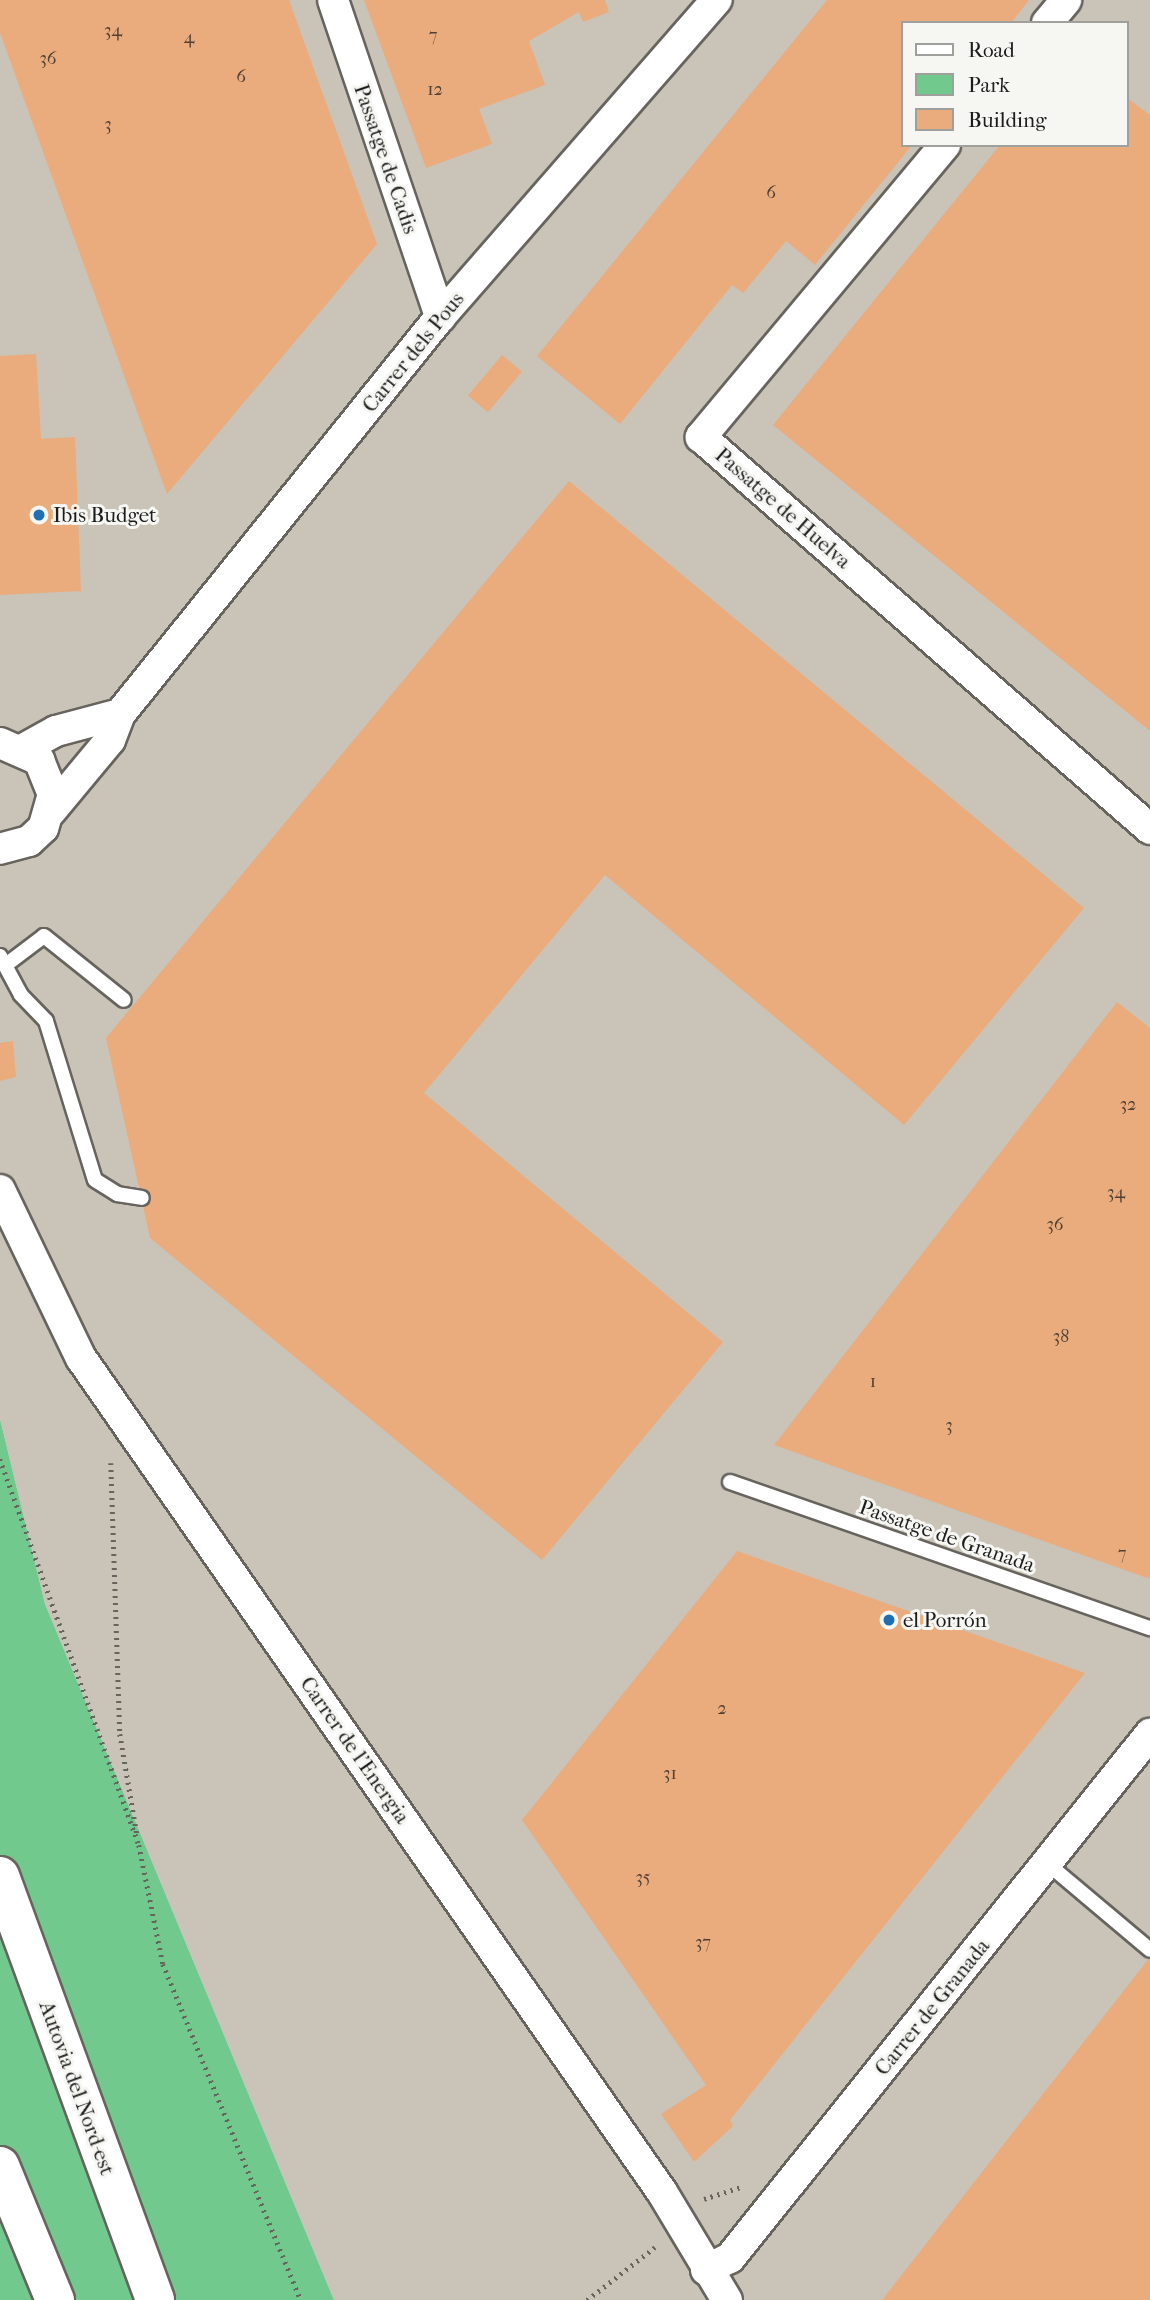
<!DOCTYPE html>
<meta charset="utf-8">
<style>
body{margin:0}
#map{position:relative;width:1150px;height:2300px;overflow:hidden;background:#f3ead9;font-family:"IM FELL French Canon",serif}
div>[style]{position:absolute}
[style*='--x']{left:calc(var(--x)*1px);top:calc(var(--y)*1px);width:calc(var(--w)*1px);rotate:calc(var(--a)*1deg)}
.industrial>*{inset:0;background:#c9c3b8}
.green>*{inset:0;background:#71c98e}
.building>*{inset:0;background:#eaac7d;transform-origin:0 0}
.path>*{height:4.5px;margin-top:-2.25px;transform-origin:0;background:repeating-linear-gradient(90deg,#67645e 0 2px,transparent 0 7px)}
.roads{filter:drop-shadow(2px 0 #67645e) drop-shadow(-2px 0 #67645e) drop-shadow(0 2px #67645e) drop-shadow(0 -2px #67645e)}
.lane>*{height:14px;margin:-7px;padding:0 7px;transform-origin:7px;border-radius:7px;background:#fff}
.street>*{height:30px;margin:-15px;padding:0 15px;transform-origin:15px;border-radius:15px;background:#fff}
.highway>*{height:38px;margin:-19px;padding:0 19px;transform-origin:19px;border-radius:19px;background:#fff}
.dots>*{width:19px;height:19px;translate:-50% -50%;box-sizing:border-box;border:4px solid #f6f6f2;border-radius:50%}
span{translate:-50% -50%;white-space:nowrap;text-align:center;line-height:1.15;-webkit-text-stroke:6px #f6f6f2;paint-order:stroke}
.number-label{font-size:18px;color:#504034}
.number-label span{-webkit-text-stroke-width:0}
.street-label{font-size:21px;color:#1c1c1c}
.poi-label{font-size:21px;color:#1c1c1c}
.left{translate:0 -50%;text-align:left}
.legend{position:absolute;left:901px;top:21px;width:228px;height:126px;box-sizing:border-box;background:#f6f6f2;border:2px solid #9f9f9c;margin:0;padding:9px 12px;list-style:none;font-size:21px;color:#1c1c1c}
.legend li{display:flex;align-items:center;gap:14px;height:35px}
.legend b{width:35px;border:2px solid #9f9f9c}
</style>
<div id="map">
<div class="industrial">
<i style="clip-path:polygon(evenodd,0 0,1150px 0,1150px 2300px,334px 2300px,45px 1604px,0 1419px,0 0,903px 23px,1127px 23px,1127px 145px,903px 145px,903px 23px)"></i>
</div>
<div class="green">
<i style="clip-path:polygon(0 1419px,45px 1604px,334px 2300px,0 2300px)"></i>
</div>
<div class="building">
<i style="clip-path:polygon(0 0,289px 0,377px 244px,167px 494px,0 33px)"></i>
<i style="clip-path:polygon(364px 0,605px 0,609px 12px,583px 22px,579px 12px,529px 41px,545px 85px,479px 109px,492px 144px,426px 168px)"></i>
<i style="clip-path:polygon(827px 0,1029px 0,1011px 23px,903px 23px,903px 145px,912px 145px,815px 265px,786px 241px,743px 293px,732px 285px,620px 424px,537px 356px)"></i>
<i style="clip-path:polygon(1127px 98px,1150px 115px,1150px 731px,773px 425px,1000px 145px,1127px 145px)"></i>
<i style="clip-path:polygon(36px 354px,41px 439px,75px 437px,81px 591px,0 595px,0 356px)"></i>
<i style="left:502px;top:355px;width:26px;height:53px;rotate:40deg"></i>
<i style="clip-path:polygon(569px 481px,1084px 908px,904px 1125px,605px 875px,424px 1093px,723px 1342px,542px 1560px,150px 1238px,106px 1038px)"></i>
<i style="clip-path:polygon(1117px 1002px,1150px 1028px,1150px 1579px,774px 1445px)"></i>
<i style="clip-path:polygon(13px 1041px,16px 1077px,0 1081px,0 1043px)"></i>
<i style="clip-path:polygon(737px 1551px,1085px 1673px,730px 2120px,733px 2126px,694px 2162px,661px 2114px,706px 2085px,522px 1820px)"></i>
<i style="clip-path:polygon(1150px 1957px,1150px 2300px,882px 2300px,929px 2240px)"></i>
</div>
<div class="path">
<i style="--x:0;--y:1459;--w:410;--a:70.2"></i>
<i style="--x:139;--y:1845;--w:121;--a:78.6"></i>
<i style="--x:163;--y:1964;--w:363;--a:67.7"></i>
<i style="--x:111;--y:1463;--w:271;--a:88.1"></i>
<i style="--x:120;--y:1734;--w:101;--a:80.4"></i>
<i style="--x:704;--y:2199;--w:40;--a:-18"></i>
<i style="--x:587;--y:2300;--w:86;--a:-37.9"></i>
</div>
<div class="roads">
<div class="lane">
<i style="--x:0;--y:956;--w:44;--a:61.7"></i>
<i style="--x:21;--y:995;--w:36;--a:46"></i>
<i style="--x:46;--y:1021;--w:166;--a:72.9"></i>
<i style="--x:95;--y:1180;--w:26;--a:32"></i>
<i style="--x:117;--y:1194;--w:25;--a:9"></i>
<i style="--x:7;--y:964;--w:46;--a:-37.1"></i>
<i style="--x:44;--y:936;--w:102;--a:38.7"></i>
<i style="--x:730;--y:1482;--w:445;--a:19.2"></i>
<i style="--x:1048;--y:1864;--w:133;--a:40.1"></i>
</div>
<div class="street">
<i style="--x:333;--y:0;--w:335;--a:71.3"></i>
<i style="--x:1047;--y:23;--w:30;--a:-50"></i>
<i style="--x:945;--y:145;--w:381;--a:129.9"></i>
<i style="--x:701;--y:437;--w:596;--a:41.12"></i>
<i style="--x:0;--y:743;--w:43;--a:23.6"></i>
<i style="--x:39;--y:760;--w:37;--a:68"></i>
<i style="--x:53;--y:794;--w:35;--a:106"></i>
<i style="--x:43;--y:828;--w:19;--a:137"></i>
<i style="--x:29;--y:841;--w:30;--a:165"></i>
<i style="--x:25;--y:748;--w:35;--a:-29"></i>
<i style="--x:56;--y:731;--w:66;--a:-14.9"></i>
<i style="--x:51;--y:811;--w:92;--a:-50.3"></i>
<i style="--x:110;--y:740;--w:28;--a:-69"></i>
<i style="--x:120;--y:714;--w:510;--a:-51.13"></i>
<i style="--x:440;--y:317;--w:421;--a:-48.9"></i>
<i style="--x:0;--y:1190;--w:187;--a:64.3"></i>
<i style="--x:81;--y:1358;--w:1016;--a:55.14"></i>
<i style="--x:662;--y:2192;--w:126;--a:59"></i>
<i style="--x:706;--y:2270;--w:27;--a:-27"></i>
<i style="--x:730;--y:2258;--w:672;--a:-51.29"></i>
</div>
<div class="highway">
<i style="--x:0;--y:1876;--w:451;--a:69.9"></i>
<i style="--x:0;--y:2166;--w:145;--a:67.7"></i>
</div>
</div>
<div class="dots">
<i style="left:39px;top:515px;background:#1f6fb2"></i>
<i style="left:889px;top:1620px;background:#1f6fb2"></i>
</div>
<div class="number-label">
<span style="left:113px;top:31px">34</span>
<span style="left:433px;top:36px">7</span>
<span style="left:189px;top:38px">4</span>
<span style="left:48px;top:59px">36</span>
<span style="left:241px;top:77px">6</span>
<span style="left:435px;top:90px">12</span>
<span style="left:108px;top:125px">3</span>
<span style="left:771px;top:193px">6</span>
<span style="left:1128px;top:1105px">32</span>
<span style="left:1116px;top:1193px">34</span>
<span style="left:1055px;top:1225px">36</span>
<span style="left:1061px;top:1337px">38</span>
<span style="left:873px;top:1382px">1</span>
<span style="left:949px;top:1426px">3</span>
<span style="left:1122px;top:1554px">7</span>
<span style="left:722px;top:1709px">2</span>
<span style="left:670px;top:1774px">31</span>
<span style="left:643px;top:1878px">35</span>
<span style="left:703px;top:1943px">37</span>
</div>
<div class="street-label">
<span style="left:386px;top:159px;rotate:71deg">Passatge de Cadis</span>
<span style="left:413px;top:352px;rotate:-51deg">Carrer dels Pous</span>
<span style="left:783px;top:508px;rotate:41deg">Passatge de Huelva</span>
<span style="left:947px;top:1536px;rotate:19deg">Passatge de Granada</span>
<span style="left:355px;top:1750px;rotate:55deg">Carrer de l'Energia</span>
<span style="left:932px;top:2007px;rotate:-51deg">Carrer de Granada</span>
<span style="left:77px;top:2088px;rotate:70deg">Autovia del Nord-est</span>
</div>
<div class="poi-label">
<span class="left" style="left:53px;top:515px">Ibis Budget</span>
<span class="left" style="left:903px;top:1620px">el Porrón</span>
</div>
<ul class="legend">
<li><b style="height:9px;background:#fff"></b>Road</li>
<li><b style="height:19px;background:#71c98e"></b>Park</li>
<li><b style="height:19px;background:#eaac7d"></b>Building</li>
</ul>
</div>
